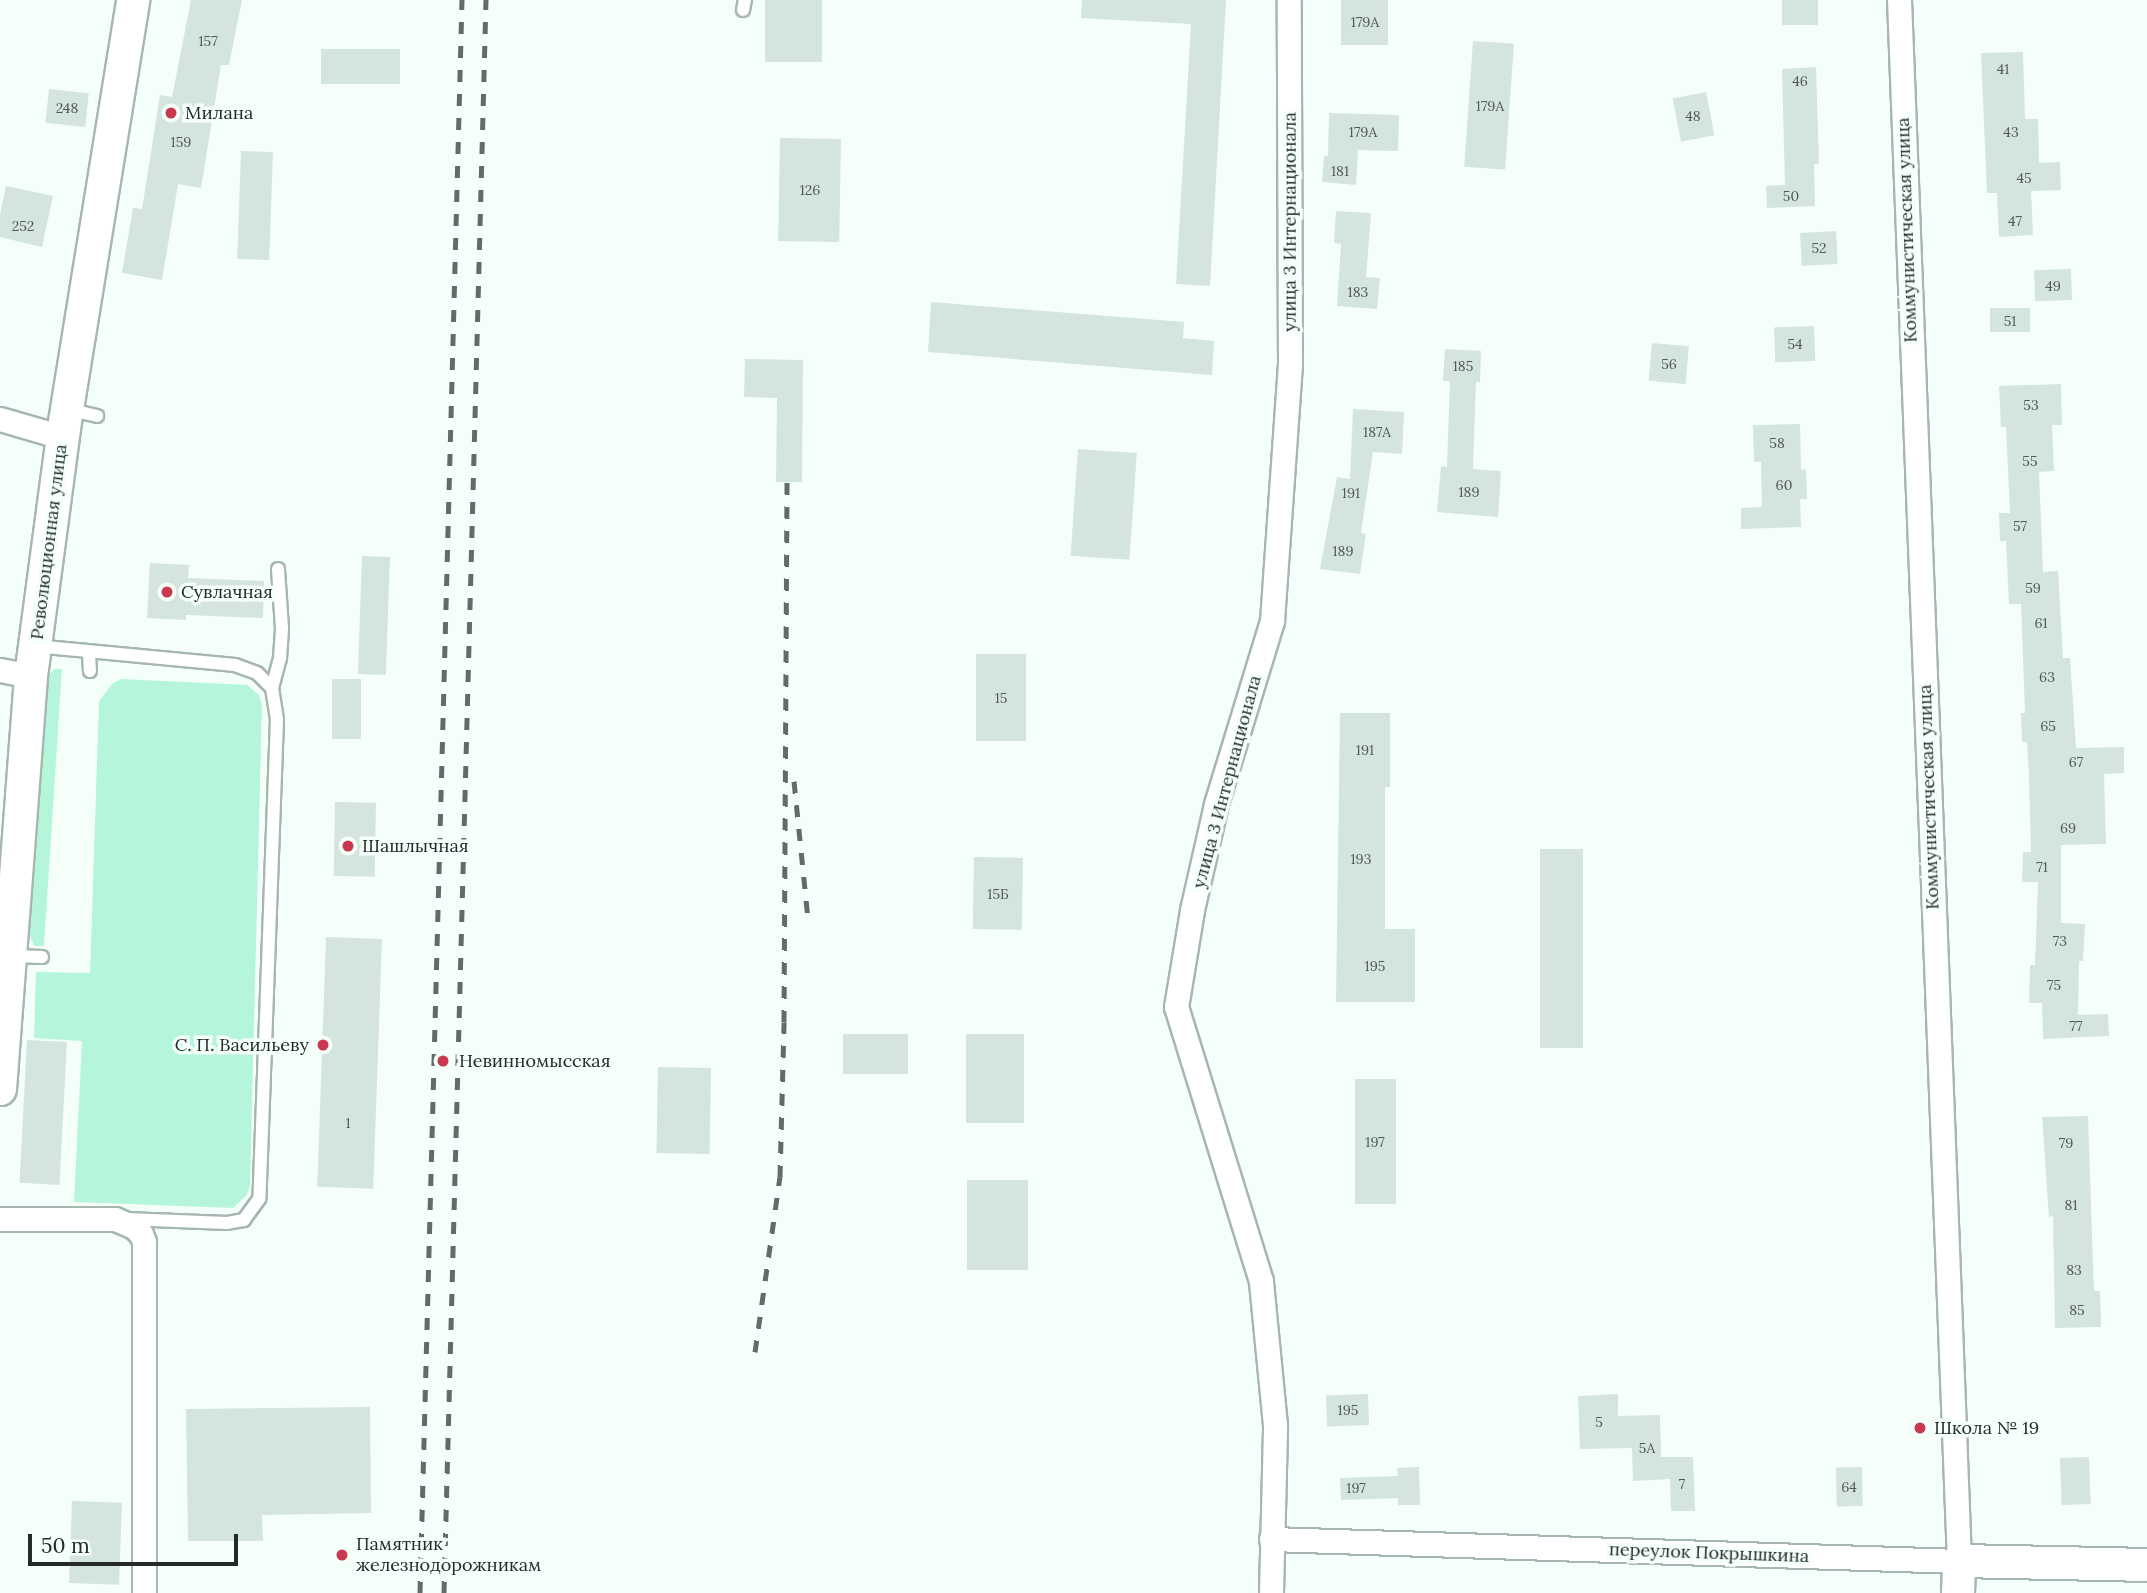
<!DOCTYPE html>
<meta charset="utf-8">
<style>
body{margin:0}
#map{position:relative;width:2147px;height:1593px;overflow:hidden;background:#f4fffa;font-family:Lora,serif}
div>[style]{position:absolute}
[style*='--x']{left:calc(var(--x)*1px);top:calc(var(--y)*1px);width:calc(var(--w)*1px);rotate:calc(var(--a)*1deg)}
.green>*{inset:0;background:#b5f6da}
.building>*{inset:0;background:#d3e5dd;transform-origin:0 0}
.roads{filter:drop-shadow(2px 0 #a6b7af) drop-shadow(-2px 0 #a6b7af) drop-shadow(0 2px #a6b7af) drop-shadow(0 -2px #a6b7af)}
.lane>*{height:12px;margin:-6px;padding:0 6px;transform-origin:6px;border-radius:6px;background:#fff}
.street>*{height:23px;margin:-11.5px;padding:0 11.5px;transform-origin:11.5px;border-radius:11.5px;background:#fff}
.secondary>*{height:32px;margin:-16px;padding:0 16px;transform-origin:16px;border-radius:16px;background:#fff}
.rail>*{height:5px;margin-top:-2.5px;transform-origin:0;background:repeating-linear-gradient(90deg,#636a67 0 12px,transparent 0 24px)}
.dots>*{width:19px;height:19px;translate:-50% -50%;box-sizing:border-box;border:4px solid #f4fffa;border-radius:50%}
span{translate:-50% -50%;white-space:nowrap;text-align:center;line-height:1.15;-webkit-text-stroke:7px #f4fffa;paint-order:stroke}
.number-label{font-size:14px;color:#505955}
.number-label span{-webkit-text-stroke-width:0}
.poi-label{font-size:18px;color:#242a28}
.left{translate:0 -50%;text-align:left}
.right{translate:-100% -50%;text-align:right}
.street-label{font-size:18px;color:#242a28}
.scale{position:absolute;left:28px;top:1534px;width:210px;height:32px;box-sizing:border-box;border:4px solid #242a28;border-top:0;padding-left:9px;font-size:21px;line-height:24px;white-space:nowrap;color:#242a28;-webkit-text-stroke:5px #f4fffa;paint-order:stroke}
</style>
<div id="map">
<div class="green">
<i style="clip-path:polygon(54px 669px,62px 669px,44px 946px,34px 946px,28px 930px,47px 678px)"></i>
<i style="clip-path:polygon(122px 679px,247px 685px,259px 695px,262px 705px,250px 1185px,247px 1195px,233px 1208px,74px 1202px,82px 1041px,34px 1038px,36px 972px,90px 973px,99px 701px,113px 683px)"></i>
</div>
<div class="building">
<i style="clip-path:polygon(191px 0,242px 0,229px 65px,221px 65px,201px 188px,178px 184px,162px 280px,122px 273px,133px 208px,142px 209px,160px 95px,172px 97px)"></i>
<i style="left:765px;top:0;width:57px;height:62px"></i>
<i style="clip-path:polygon(1082px 0,1226px 0,1210px 286px,1176px 284px,1191px 24px,1081px 18px)"></i>
<i style="left:1341px;top:0;width:47px;height:45px"></i>
<i style="left:1782px;top:0;width:36px;height:25px"></i>
<i style="left:1473px;top:41px;width:41px;height:126px;rotate:4deg"></i>
<i style="left:321px;top:49px;width:79px;height:35px"></i>
<i style="clip-path:polygon(2023px 52px,2025px 119px,2038px 119px,2039px 163px,2060px 162px,2061px 190px,2031px 191px,2033px 235px,1999px 237px,1997px 193px,1987px 193px,1981px 53px)"></i>
<i style="clip-path:polygon(1816px 67px,1819px 164px,1814px 164px,1815px 206px,1767px 208px,1766px 186px,1785px 185px,1782px 69px)"></i>
<i style="left:49px;top:89px;width:40px;height:34px;rotate:6deg"></i>
<i style="left:1706px;top:92px;width:44px;height:34px;rotate:79deg"></i>
<i style="clip-path:polygon(1329px 113px,1399px 115px,1398px 151px,1358px 150px,1356px 185px,1322px 182px,1324px 156px,1328px 156px)"></i>
<i style="left:780px;top:138px;width:61px;height:103px;rotate:1deg"></i>
<i style="left:241px;top:151px;width:32px;height:108px;rotate:2deg"></i>
<i style="clip-path:polygon(6px 186px,53px 196px,42px 247px,0 237px,0 215px)"></i>
<i style="clip-path:polygon(1336px 211px,1371px 213px,1366px 277px,1380px 278px,1377px 309px,1337px 306px,1341px 244px,1334px 243px)"></i>
<i style="left:1836px;top:231px;width:33px;height:36px;rotate:87deg"></i>
<i style="left:2071px;top:269px;width:31px;height:37px;rotate:88deg"></i>
<i style="clip-path:polygon(931px 302px,1184px 322px,1183px 338px,1214px 341px,1212px 375px,928px 352px)"></i>
<i style="left:2030px;top:308px;width:24px;height:40px;rotate:90deg"></i>
<i style="left:1814px;top:326px;width:35px;height:40px;rotate:88deg"></i>
<i style="left:1652px;top:343px;width:37px;height:38px;rotate:5deg"></i>
<i style="clip-path:polygon(1445px 349px,1481px 351px,1480px 382px,1476px 382px,1473px 469px,1501px 471px,1498px 517px,1437px 512px,1441px 466px,1447px 467px,1450px 381px,1443px 381px)"></i>
<i style="clip-path:polygon(745px 359px,803px 360px,802px 482px,776px 482px,777px 398px,744px 397px)"></i>
<i style="clip-path:polygon(2061px 384px,2062px 425px,2052px 425px,2054px 471px,2039px 472px,2043px 572px,2058px 571px,2063px 658px,2070px 658px,2076px 748px,2124px 747px,2124px 773px,2104px 774px,2106px 844px,2061px 845px,2061px 923px,2085px 924px,2083px 961px,2079px 961px,2078px 1015px,2108px 1014px,2109px 1036px,2043px 1039px,2042px 1003px,2029px 1003px,2030px 965px,2035px 965px,2038px 882px,2022px 882px,2023px 852px,2031px 852px,2029px 777px,2027px 742px,2022px 742px,2021px 713px,2025px 713px,2021px 604px,2009px 604px,2006px 541px,2000px 541px,1999px 513px,2010px 513px,2006px 427px,2001px 427px,1999px 386px)"></i>
<i style="clip-path:polygon(1353px 409px,1404px 412px,1402px 454px,1373px 452px,1361px 533px,1366px 534px,1360px 574px,1320px 569px,1337px 477px,1350px 479px)"></i>
<i style="clip-path:polygon(1800px 424px,1801px 470px,1806px 469px,1807px 499px,1800px 499px,1801px 527px,1741px 529px,1741px 508px,1762px 507px,1761px 462px,1754px 462px,1753px 425px)"></i>
<i style="left:1078px;top:449px;width:59px;height:107px;rotate:4deg"></i>
<i style="left:362px;top:556px;width:28px;height:118px;rotate:2deg"></i>
<i style="clip-path:polygon(150px 563px,189px 565px,188px 578px,264px 581px,263px 618px,186px 615px,186px 620px,147px 618px)"></i>
<i style="left:976px;top:654px;width:50px;height:87px"></i>
<i style="left:332px;top:679px;width:29px;height:60px"></i>
<i style="clip-path:polygon(1340px 713px,1390px 713px,1390px 787px,1385px 787px,1385px 929px,1415px 929px,1415px 1002px,1336px 1002px)"></i>
<i style="left:335px;top:802px;width:41px;height:74px;rotate:1deg"></i>
<i style="left:1540px;top:849px;width:43px;height:199px"></i>
<i style="left:974px;top:857px;width:49px;height:72px;rotate:1deg"></i>
<i style="left:326px;top:937px;width:56px;height:250px;rotate:2deg"></i>
<i style="left:843px;top:1034px;width:65px;height:40px"></i>
<i style="left:1024px;top:1034px;width:89px;height:58px;rotate:90deg"></i>
<i style="left:27px;top:1040px;width:40px;height:143px;rotate:3deg"></i>
<i style="left:658px;top:1067px;width:53px;height:86px;rotate:1deg"></i>
<i style="left:1355px;top:1079px;width:41px;height:125px"></i>
<i style="clip-path:polygon(2088px 1116px,2094px 1291px,2100px 1291px,2101px 1327px,2055px 1328px,2053px 1216px,2049px 1217px,2042px 1117px)"></i>
<i style="left:967px;top:1180px;width:61px;height:90px"></i>
<i style="left:1368px;top:1394px;width:31px;height:42px;rotate:88deg"></i>
<i style="clip-path:polygon(1618px 1394px,1618px 1416px,1660px 1415px,1661px 1457px,1693px 1457px,1695px 1511px,1671px 1511px,1670px 1479px,1633px 1481px,1632px 1448px,1580px 1449px,1578px 1396px)"></i>
<i style="clip-path:polygon(370px 1407px,371px 1513px,262px 1515px,263px 1541px,188px 1541px,186px 1409px)"></i>
<i style="left:2089px;top:1457px;width:47px;height:29px;rotate:88deg"></i>
<i style="clip-path:polygon(1419px 1467px,1420px 1505px,1398px 1505px,1398px 1498px,1341px 1500px,1340px 1478px,1398px 1476px,1397px 1468px)"></i>
<i style="left:1862px;top:1467px;width:39px;height:26px;rotate:89deg"></i>
<i style="left:72px;top:1501px;width:50px;height:82px;rotate:2deg"></i>
</div>
<div class="roads">
<div class="lane">
<i style="--x:743;--y:10;--w:10;--a:-79"></i>
<i style="--x:67;--y:409;--w:31;--a:13"></i>
<i style="--x:35;--y:646;--w:201;--a:5.4"></i>
<i style="--x:235;--y:665;--w:23;--a:20"></i>
<i style="--x:257;--y:673;--w:21;--a:45"></i>
<i style="--x:272;--y:688;--w:31;--a:81"></i>
<i style="--x:277;--y:719;--w:480;--a:92.1"></i>
<i style="--x:259;--y:1199;--w:26;--a:126"></i>
<i style="--x:244;--y:1220;--w:17;--a:170"></i>
<i style="--x:227;--y:1223;--w:101;--a:-177.7"></i>
<i style="--x:89;--y:653;--w:18;--a:87"></i>
<i style="--x:272;--y:688;--w:31;--a:-75"></i>
<i style="--x:280;--y:658;--w:30;--a:-86"></i>
<i style="--x:282;--y:628;--w:59;--a:-93.9"></i>
<i style="--x:12;--y:956;--w:30;--a:2"></i>
</div>
<div class="street">
<i style="--x:0;--y:419;--w:65;--a:16.2"></i>
<i style="--x:0;--y:670;--w:32;--a:11"></i>
<i style="--x:0;--y:1219;--w:115;--a:0"></i>
<i style="--x:115;--y:1219;--w:21;--a:23"></i>
<i style="--x:134;--y:1227;--w:10;--a:45"></i>
<i style="--x:141;--y:1234;--w:9;--a:69"></i>
<i style="--x:144;--y:1242;--w:351;--a:90"></i>
<i style="--x:1271;--y:1539;--w:688;--a:1.83"></i>
<i style="--x:1959;--y:1561;--w:1562;--a:-92.2"></i>
<i style="--x:1271;--y:1593;--w:168;--a:-88.6"></i>
<i style="--x:1275;--y:1425;--w:145;--a:-95.6"></i>
<i style="--x:1261;--y:1281;--w:287;--a:-107.2"></i>
<i style="--x:1176;--y:1007;--w:98;--a:-80.6"></i>
<i style="--x:1192;--y:910;--w:109;--a:-77.2"></i>
<i style="--x:1216;--y:804;--w:191;--a:-73"></i>
<i style="--x:1272;--y:621;--w:256;--a:-86"></i>
<i style="--x:1290;--y:366;--w:366;--a:-90.2"></i>
</div>
<div class="secondary">
<i style="--x:0;--y:1089;--w:414;--a:-85.7"></i>
<i style="--x:31;--y:676;--w:250;--a:-82.4"></i>
<i style="--x:64;--y:428;--w:434;--a:-80.8"></i>
<i style="--x:1958;--y:1593;--w:32;--a:-88"></i>
<i style="--x:1959;--y:1561;--w:188;--a:1.2"></i>
</div>
</div>
<div class="rail">
<i style="--x:794;--y:781;--w:139;--a:84.2"></i>
<i style="--x:755;--y:1352;--w:177;--a:-81.9"></i>
<i style="--x:780;--y:1177;--w:155;--a:-88.5"></i>
<i style="--x:784;--y:1022;--w:540;--a:-89.68"></i>
<i style="--x:420;--y:1593;--w:1594;--a:-88.49"></i>
<i style="--x:444;--y:1593;--w:1594;--a:-88.49"></i>
</div>
<div class="dots">
<i style="left:171px;top:113px;background:#c9384f"></i>
<i style="left:167px;top:592px;background:#c9384f"></i>
<i style="left:348px;top:846px;background:#c9384f"></i>
<i style="left:323px;top:1045px;background:#c9384f"></i>
<i style="left:443px;top:1061px;background:#c9384f"></i>
<i style="left:1920px;top:1428px;background:#c9384f"></i>
<i style="left:342px;top:1555px;background:#c9384f"></i>
</div>
<div class="number-label">
<span style="left:1365px;top:22px">179А</span>
<span style="left:208px;top:41px">157</span>
<span style="left:2003px;top:69px">41</span>
<span style="left:1800px;top:81px">46</span>
<span style="left:1490px;top:106px">179А</span>
<span style="left:67px;top:108px">248</span>
<span style="left:1693px;top:116px">48</span>
<span style="left:1363px;top:132px">179А</span>
<span style="left:2011px;top:132px">43</span>
<span style="left:181px;top:142px">159</span>
<span style="left:1340px;top:171px">181</span>
<span style="left:2024px;top:178px">45</span>
<span style="left:810px;top:190px">126</span>
<span style="left:1791px;top:196px">50</span>
<span style="left:2015px;top:221px">47</span>
<span style="left:23px;top:226px">252</span>
<span style="left:1819px;top:248px">52</span>
<span style="left:2053px;top:286px">49</span>
<span style="left:1358px;top:292px">183</span>
<span style="left:2010px;top:321px">51</span>
<span style="left:1795px;top:344px">54</span>
<span style="left:1669px;top:364px">56</span>
<span style="left:1463px;top:366px">185</span>
<span style="left:2031px;top:405px">53</span>
<span style="left:1377px;top:432px">187А</span>
<span style="left:1777px;top:443px">58</span>
<span style="left:2030px;top:461px">55</span>
<span style="left:1784px;top:485px">60</span>
<span style="left:1469px;top:492px">189</span>
<span style="left:1351px;top:493px">191</span>
<span style="left:2020px;top:526px">57</span>
<span style="left:1343px;top:551px">189</span>
<span style="left:2033px;top:588px">59</span>
<span style="left:2041px;top:623px">61</span>
<span style="left:2047px;top:677px">63</span>
<span style="left:1001px;top:698px">15</span>
<span style="left:2048px;top:726px">65</span>
<span style="left:1365px;top:750px">191</span>
<span style="left:2076px;top:762px">67</span>
<span style="left:2068px;top:828px">69</span>
<span style="left:1361px;top:859px">193</span>
<span style="left:2042px;top:867px">71</span>
<span style="left:998px;top:894px">15Б</span>
<span style="left:2060px;top:941px">73</span>
<span style="left:1375px;top:966px">195</span>
<span style="left:2054px;top:985px">75</span>
<span style="left:2076px;top:1026px">77</span>
<span style="left:348px;top:1123px">1</span>
<span style="left:1375px;top:1142px">197</span>
<span style="left:2066px;top:1143px">79</span>
<span style="left:2071px;top:1205px">81</span>
<span style="left:2074px;top:1270px">83</span>
<span style="left:2077px;top:1310px">85</span>
<span style="left:1348px;top:1410px">195</span>
<span style="left:1599px;top:1422px">5</span>
<span style="left:1647px;top:1448px">5А</span>
<span style="left:1682px;top:1484px">7</span>
<span style="left:1849px;top:1487px">64</span>
<span style="left:1356px;top:1488px">197</span>
</div>
<div class="poi-label">
<span class="left" style="left:185px;top:113px">Милана</span>
<span class="left" style="left:181px;top:592px">Сувлачная</span>
<span class="left" style="left:362px;top:846px">Шашлычная</span>
<span class="right" style="left:309px;top:1045px">С. П. Васильеву</span>
<span class="left" style="left:459px;top:1061px">Невинномысская</span>
<span class="left" style="left:1934px;top:1428px">Школа № 19</span>
<span class="left" style="left:356px;top:1555px">Памятник<br>железнодорожникам</span>
</div>
<div class="street-label">
<span style="left:1290px;top:222px;rotate:-90deg">улица 3 Интернационала</span>
<span style="left:1907px;top:230px;rotate:-92deg">Коммунистическая улица</span>
<span style="left:49px;top:542px;rotate:-83deg">Революционная улица</span>
<span style="left:1227px;top:782px;rotate:-75deg">улица 3 Интернационала</span>
<span style="left:1929px;top:797px;rotate:-92deg">Коммунистическая улица</span>
<span style="left:1709px;top:1553px;rotate:2deg">переулок Покрышкина</span>
</div>
<div class="scale">50 m</div>
</div>
